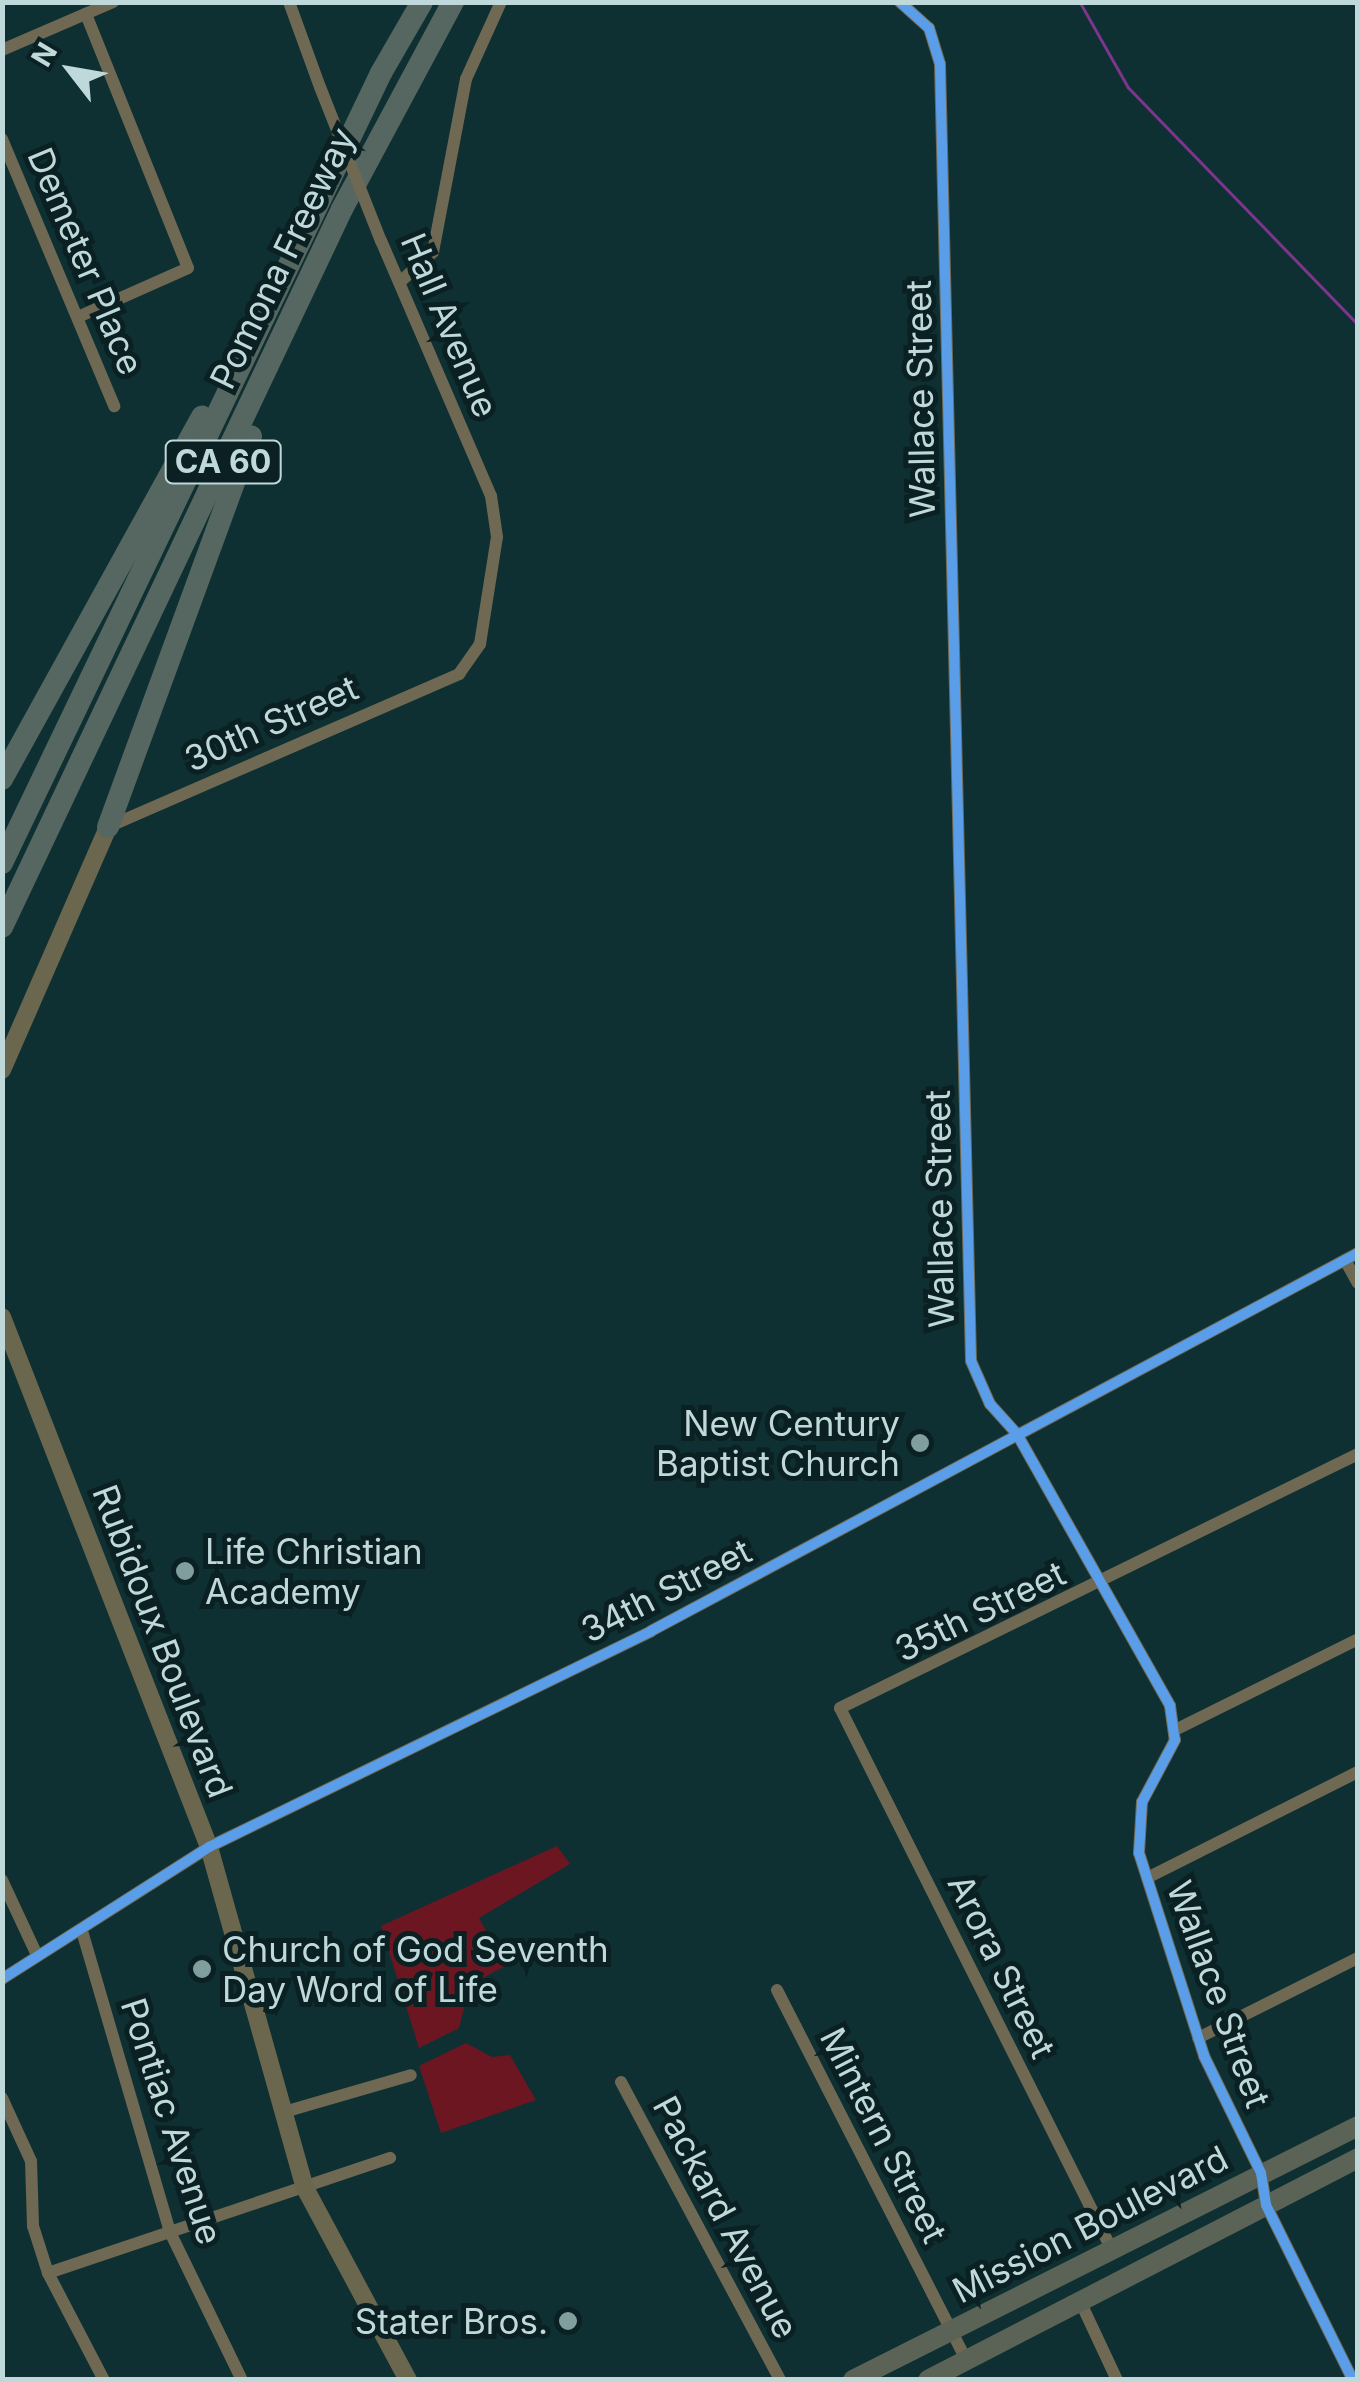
<!DOCTYPE html>
<style>
body{margin:0}
#map{position:relative;width:1360px;height:2382px;overflow:hidden;background:#0f3032;font-family:Inter,sans-serif}
div>[style]{position:absolute}
[style*='--x']{left:calc(var(--x)*1px);top:calc(var(--y)*1px);width:calc(var(--w)*1px);rotate:calc(var(--a)*1deg)}
.green>*{inset:0;background:#6c1622}
.stream>*{height:2.5px;margin:-1.25px;padding:0 1.25px;transform-origin:1.25px;border-radius:1.25px;background:#7d358d}
.street>*{height:12px;margin:-6px;padding:0 6px;transform-origin:6px;border-radius:6px;background:#6f6953}
.secondary>*{height:18px;margin:-9px;padding:0 9px;transform-origin:9px;border-radius:9px;background:#6a674e}
.primary>*{height:20px;margin:-10px;padding:0 10px;transform-origin:10px;border-radius:10px;background:#5b6356}
.highway>*{height:22px;margin:-11px;padding:0 11px;transform-origin:11px;border-radius:11px;background:#566660}
.street-bridge>*{height:12px;margin:-6px;padding:0 6px;transform-origin:6px;border-radius:6px;background:#6f6953}
.cycleway>*{height:10px;margin:-5px;padding:0 5px;transform-origin:5px;border-radius:5px;background:#5a9eea}
.dots>*{width:28px;height:28px;translate:-50% -50%;box-sizing:border-box;border:5px solid #0a2022;border-radius:50%}
span{translate:-50% -50%;white-space:nowrap;text-align:center;line-height:1.15;-webkit-text-stroke:10px #0a2022;paint-order:stroke}
.shield-label span{padding:2px 8px;background:#0a2022;border:2px solid;border-radius:8px;-webkit-text-stroke-width:0}
.shield-label{font-size:32px;color:#bfd9da;font-weight:700}
.street-label{font-size:35px;color:#bfd9da}
.poi-label{font-size:35px;color:#bfd9da}
.right{translate:-100% -50%;text-align:right}
.left{translate:0 -50%;text-align:left}
.frame{position:absolute;inset:0;border:5px solid #bfd9da;pointer-events:none}
.north{position:absolute;left:20px;top:20px;width:100px;height:100px;-webkit-text-stroke:8px #0a2022;paint-order:stroke;rotate:301deg;font-size:28px;font-weight:700;line-height:40px;text-align:center;color:#bfd9da}
.north::after{content:'';display:block;margin:auto;width:35px;height:45px;background:#bfd9da;clip-path:polygon(50% 0,100% 100%,50% 72%,0 100%)}
</style>
<div id="map">
<div class="green">
<i style="clip-path:polygon(557px 1846px,570px 1864px,479px 1918px,505px 1966px,470px 1985px,459px 2028px,419px 2048px,381px 1926px)"></i>
<i style="clip-path:polygon(466px 2043px,492px 2057px,510px 2055px,536px 2100px,441px 2133px,419px 2066px)"></i>
</div>
<div class="stream">
<i style="--x:1080;--y:2;--w:98;--a:60.5"></i>
<i style="--x:1128;--y:87;--w:330;--a:45.9"></i>
</div>
<div class="street">
<i style="--x:289;--y:2;--w:90;--a:70"></i>
<i style="--x:900;--y:2;--w:39;--a:42"></i>
<i style="--x:929;--y:28;--w:38;--a:73"></i>
<i style="--x:940;--y:64;--w:1297;--a:88.63"></i>
<i style="--x:971;--y:1361;--w:47;--a:66.2"></i>
<i style="--x:990;--y:1404;--w:40;--a:48"></i>
<i style="--x:1017;--y:1434;--w:312;--a:60.6"></i>
<i style="--x:1170;--y:1706;--w:34;--a:82"></i>
<i style="--x:1175;--y:1740;--w:70;--a:118"></i>
<i style="--x:1142;--y:1802;--w:51;--a:93.4"></i>
<i style="--x:1139;--y:1853;--w:213;--a:72.2"></i>
<i style="--x:1204;--y:2056;--w:130;--a:64"></i>
<i style="--x:1261;--y:2173;--w:32;--a:81"></i>
<i style="--x:1266;--y:2205;--w:195;--a:63.6"></i>
<i style="--x:2;--y:50;--w:121;--a:-23.4"></i>
<i style="--x:2;--y:139;--w:290;--a:67.2"></i>
<i style="--x:400;--y:282;--w:45;--a:-42.3"></i>
<i style="--x:433;--y:252;--w:176;--a:-79.2"></i>
<i style="--x:466;--y:79;--w:85;--a:-65.6"></i>
<i style="--x:78;--y:317;--w:120;--a:-24"></i>
<i style="--x:188;--y:268;--w:274;--a:-111.9"></i>
<i style="--x:110;--y:826;--w:381;--a:-23.5"></i>
<i style="--x:459;--y:674;--w:37;--a:-55"></i>
<i style="--x:480;--y:644;--w:108;--a:-81"></i>
<i style="--x:497;--y:537;--w:41;--a:-98.3"></i>
<i style="--x:491;--y:496;--w:278;--a:-113.3"></i>
<i style="--x:1345;--y:1260;--w:26;--a:61"></i>
<i style="--x:1175;--y:1730;--w:204;--a:-26.4"></i>
<i style="--x:1147;--y:1878;--w:236;--a:-26.7"></i>
<i style="--x:2;--y:1880;--w:83;--a:65"></i>
<i style="--x:82;--y:1931;--w:314;--a:73.7"></i>
<i style="--x:170;--y:2232;--w:165;--a:64.1"></i>
<i style="--x:2;--y:1979;--w:246;--a:-32.5"></i>
<i style="--x:209;--y:1847;--w:492;--a:-26"></i>
<i style="--x:651;--y:1631;--w:802;--a:-28.13"></i>
<i style="--x:777;--y:1990;--w:415;--a:62.9"></i>
<i style="--x:1198;--y:2038;--w:179;--a:-26.6"></i>
<i style="--x:621;--y:2082;--w:338;--a:61.9"></i>
<i style="--x:2;--y:2098;--w:69;--a:65.3"></i>
<i style="--x:31;--y:2161;--w:65;--a:88.2"></i>
<i style="--x:33;--y:2226;--w:49;--a:72.3"></i>
<i style="--x:48;--y:2273;--w:121;--a:62.4"></i>
<i style="--x:284;--y:2112;--w:132;--a:-16.2"></i>
<i style="--x:1112;--y:2250;--w:606;--a:-116.65"></i>
<i style="--x:840;--y:1708;--w:577;--a:-26.12"></i>
<i style="--x:48;--y:2273;--w:361;--a:-18.6"></i>
<i style="--x:1080;--y:2301;--w:87;--a:64.9"></i>
</div>
<div class="secondary">
<i style="--x:2;--y:1070;--w:265;--a:-66.4"></i>
<i style="--x:2;--y:1317;--w:569;--a:68.67"></i>
<i style="--x:209;--y:1847;--w:354;--a:74.3"></i>
<i style="--x:305;--y:2188;--w:218;--a:61.8"></i>
</div>
<div class="primary">
<i style="--x:853;--y:2380;--w:565;--a:-26.7"></i>
<i style="--x:928;--y:2380;--w:484;--a:-27.3"></i>
</div>
<div class="highway">
<i style="--x:2;--y:779;--w:414;--a:-61.1"></i>
<i style="--x:108;--y:827;--w:416;--a:-69.9"></i>
<i style="--x:2;--y:863;--w:876;--a:-64.37"></i>
<i style="--x:381;--y:73;--w:82;--a:-60"></i>
<i style="--x:2;--y:927;--w:794;--a:-64.66"></i>
<i style="--x:342;--y:209;--w:235;--a:-61.8"></i>
</div>
<div class="street-bridge">
<i style="--x:320;--y:87;--w:166;--a:68.4"></i>
</div>
<div class="cycleway">
<i style="--x:900;--y:2;--w:39;--a:42"></i>
<i style="--x:929;--y:28;--w:38;--a:73"></i>
<i style="--x:940;--y:64;--w:1297;--a:88.63"></i>
<i style="--x:971;--y:1361;--w:47;--a:66.2"></i>
<i style="--x:990;--y:1404;--w:40;--a:48"></i>
<i style="--x:1017;--y:1434;--w:312;--a:60.6"></i>
<i style="--x:1170;--y:1706;--w:34;--a:82"></i>
<i style="--x:1175;--y:1740;--w:70;--a:118"></i>
<i style="--x:1142;--y:1802;--w:51;--a:93.4"></i>
<i style="--x:1139;--y:1853;--w:213;--a:72.2"></i>
<i style="--x:1204;--y:2056;--w:130;--a:64"></i>
<i style="--x:1261;--y:2173;--w:32;--a:81"></i>
<i style="--x:1266;--y:2205;--w:195;--a:63.6"></i>
<i style="--x:2;--y:1979;--w:246;--a:-32.5"></i>
<i style="--x:209;--y:1847;--w:492;--a:-26"></i>
<i style="--x:651;--y:1631;--w:802;--a:-28.13"></i>
</div>
<div class="dots">
<i style="left:920px;top:1443px;background:#819e9f"></i>
<i style="left:185px;top:1571px;background:#819e9f"></i>
<i style="left:202px;top:1969px;background:#819e9f"></i>
<i style="left:568px;top:2321px;background:#819e9f"></i>
</div>
<div class="shield-label">
<span style="left:223px;top:462px">CA 60</span>
</div>
<div class="street-label">
<span style="left:282px;top:258px;rotate:-64deg">Pomona Freeway</span>
<span style="left:86px;top:261px;rotate:67deg">Demeter Place</span>
<span style="left:450px;top:325px;rotate:67deg">Hall Avenue</span>
<span style="left:920px;top:399px;rotate:-91deg">Wallace Street</span>
<span style="left:271px;top:723px;rotate:-24deg">30th Street</span>
<span style="left:939px;top:1209px;rotate:-91deg">Wallace Street</span>
<span style="left:666px;top:1590px;rotate:-27deg">34th Street</span>
<span style="left:980px;top:1611px;rotate:-26deg">35th Street</span>
<span style="left:163px;top:1641px;rotate:69deg">Rubidoux Boulevard</span>
<span style="left:1002px;top:1966px;rotate:64deg">Arora Street</span>
<span style="left:1219px;top:1994px;rotate:70deg">Wallace Street</span>
<span style="left:172px;top:2121px;rotate:72deg">Pontiac Avenue</span>
<span style="left:884px;top:2135px;rotate:63deg">Mintern Street</span>
<span style="left:726px;top:2217px;rotate:62deg">Packard Avenue</span>
<span style="left:1090px;top:2224px;rotate:-27deg">Mission Boulevard</span>
</div>
<div class="poi-label">
<span class="right" style="left:900px;top:1443px">New Century<br>Baptist Church</span>
<span class="left" style="left:205px;top:1571px">Life Christian<br>Academy</span>
<span class="left" style="left:222px;top:1969px">Church of God Seventh<br>Day Word of Life</span>
<span class="right" style="left:548px;top:2321px">Stater Bros.</span>
</div>
<div class="frame"></div>
<div class="north">N</div>
</div>
